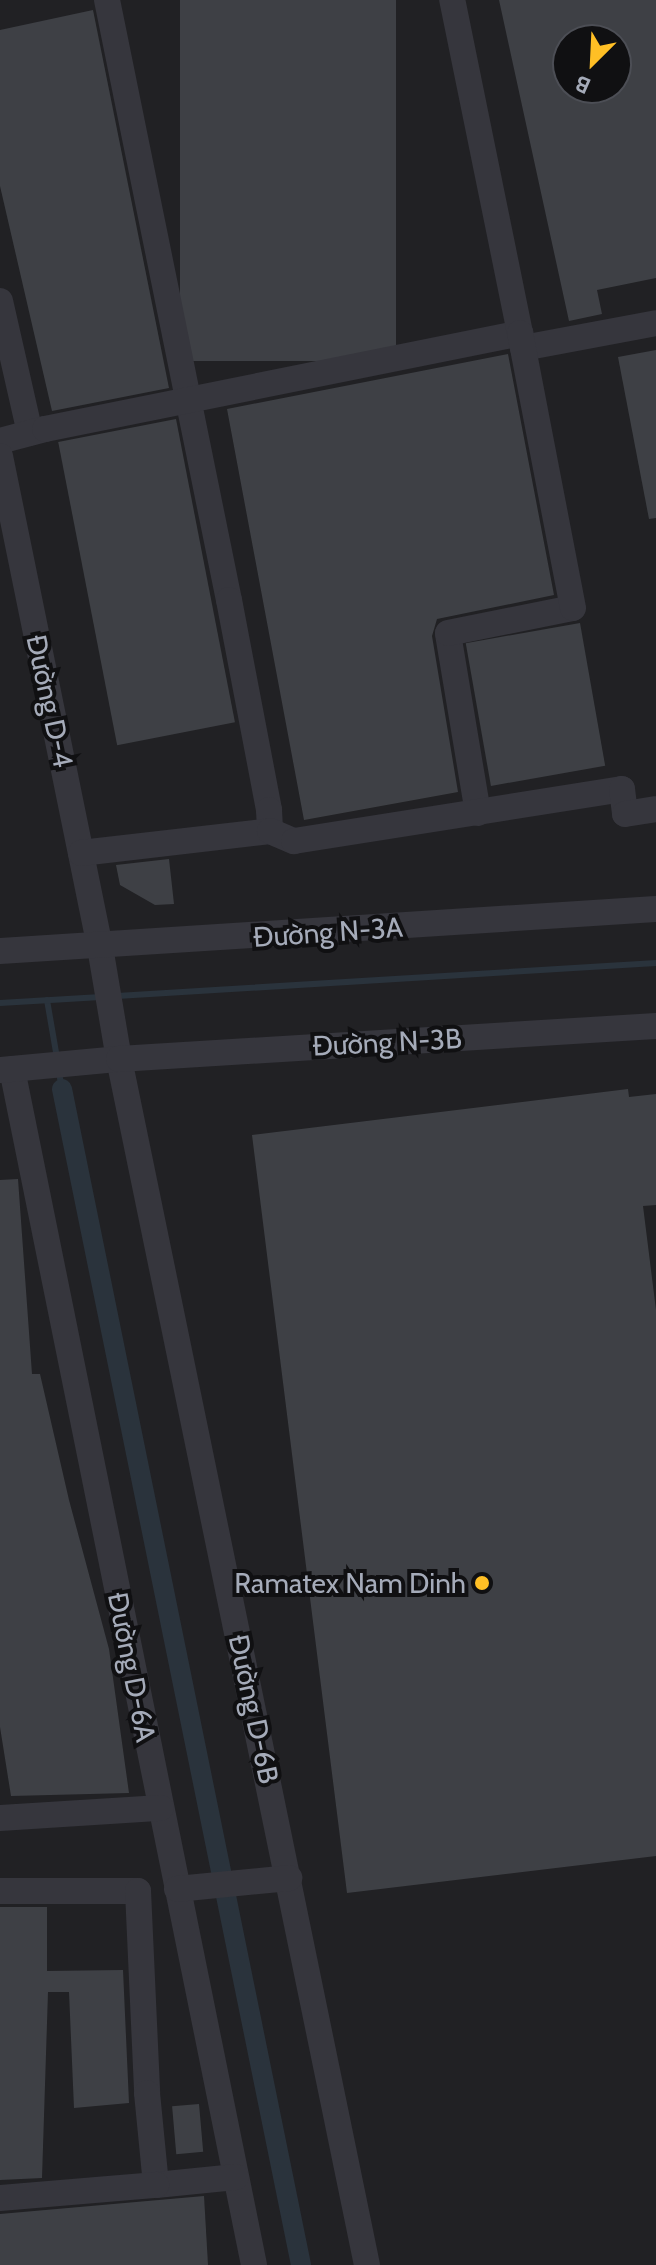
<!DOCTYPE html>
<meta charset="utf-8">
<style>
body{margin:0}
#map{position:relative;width:656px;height:2265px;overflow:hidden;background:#151517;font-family:Cabin,sans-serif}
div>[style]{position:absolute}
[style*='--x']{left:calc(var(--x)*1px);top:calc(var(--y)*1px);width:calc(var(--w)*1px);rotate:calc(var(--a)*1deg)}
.built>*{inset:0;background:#212124}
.stream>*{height:6px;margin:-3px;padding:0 3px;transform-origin:3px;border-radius:3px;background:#2a333c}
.canal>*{height:20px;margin:-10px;padding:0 10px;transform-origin:10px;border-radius:10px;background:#2a333c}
.building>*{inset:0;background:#3e4045;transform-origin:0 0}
.minor>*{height:26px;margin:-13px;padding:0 13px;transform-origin:13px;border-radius:13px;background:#36363d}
.dots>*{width:22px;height:22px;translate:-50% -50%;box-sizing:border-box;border:4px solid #101012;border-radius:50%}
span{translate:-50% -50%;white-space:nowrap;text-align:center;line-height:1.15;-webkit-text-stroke:8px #101012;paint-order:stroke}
.street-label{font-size:28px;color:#a5abb9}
.poi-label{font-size:28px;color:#a5abb9}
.right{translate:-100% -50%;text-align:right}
.north{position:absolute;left:552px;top:24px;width:80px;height:80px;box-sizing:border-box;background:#101012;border:2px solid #4c4e55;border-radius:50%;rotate:204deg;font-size:22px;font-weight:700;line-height:32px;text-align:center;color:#a5abb9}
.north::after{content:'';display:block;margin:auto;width:28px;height:36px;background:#ffbf25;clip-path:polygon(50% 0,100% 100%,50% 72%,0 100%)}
</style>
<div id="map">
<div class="built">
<i style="clip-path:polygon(evenodd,0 0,656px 0,656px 2265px,0 2265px,0 0,568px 40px,616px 40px,616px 88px,568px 88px,568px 40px)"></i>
</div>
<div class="stream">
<i style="--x:117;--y:996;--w:540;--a:-3.5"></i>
<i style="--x:47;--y:1000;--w:59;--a:80.2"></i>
<i style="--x:0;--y:1003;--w:101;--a:-3.4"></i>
<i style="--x:59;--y:1073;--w:16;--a:79"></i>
</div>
<div class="canal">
<i style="--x:62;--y:1089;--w:1200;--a:78.51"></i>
</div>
<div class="building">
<i style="left:180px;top:0;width:216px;height:361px"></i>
<i style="clip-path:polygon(evenodd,499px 0,656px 0,656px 278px,597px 290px,602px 314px,569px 321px,499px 0,568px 40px,616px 40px,616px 88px,568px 88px,568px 40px)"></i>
<i style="clip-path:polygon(93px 10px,169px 388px,52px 411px,0 186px,0 30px)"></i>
<i style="clip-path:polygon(656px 350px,656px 518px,649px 519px,618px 357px)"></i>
<i style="clip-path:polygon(508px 354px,554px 595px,437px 619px,432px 636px,458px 792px,304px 820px,227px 409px)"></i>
<i style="left:176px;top:419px;width:309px;height:120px;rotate:79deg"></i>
<i style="left:580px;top:623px;width:145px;height:116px;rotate:80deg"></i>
<i style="clip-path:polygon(169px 859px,174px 904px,155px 905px,120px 885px,116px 865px)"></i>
<i style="clip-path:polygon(628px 1089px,629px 1097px,656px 1094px,656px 1205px,643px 1206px,656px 1310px,656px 1856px,347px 1893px,252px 1135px)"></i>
<i style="clip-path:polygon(18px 1179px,32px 1374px,40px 1374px,69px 1500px,109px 1649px,129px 1793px,11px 1796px,0 1727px,0 1180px)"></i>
<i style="clip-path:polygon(0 1907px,47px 1907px,47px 1971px,123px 1970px,129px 2103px,74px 2108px,69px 1992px,48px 1992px,42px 2178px,0 2180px)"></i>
<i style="left:199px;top:2104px;width:48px;height:27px;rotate:85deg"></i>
<i style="clip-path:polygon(204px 2196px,208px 2265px,0 2265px,0 2214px)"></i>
</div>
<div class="minor">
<i style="--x:107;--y:0;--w:612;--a:78.51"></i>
<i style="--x:229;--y:600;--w:214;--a:79.2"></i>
<i style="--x:269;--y:810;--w:21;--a:87"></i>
<i style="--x:0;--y:301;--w:135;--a:77.2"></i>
<i style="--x:523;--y:348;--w:135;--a:-10.6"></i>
<i style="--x:0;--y:441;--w:47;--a:-14.9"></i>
<i style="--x:45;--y:429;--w:485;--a:-11.4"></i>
<i style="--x:520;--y:333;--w:340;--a:-101.5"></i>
<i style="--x:0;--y:456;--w:501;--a:78.49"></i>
<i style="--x:100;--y:947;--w:114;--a:80.4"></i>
<i style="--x:119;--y:1059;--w:1231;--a:78.38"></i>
<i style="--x:478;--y:813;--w:182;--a:-99.5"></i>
<i style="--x:448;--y:633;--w:127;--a:-11.3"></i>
<i style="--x:573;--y:608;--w:280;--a:-100.9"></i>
<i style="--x:81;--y:853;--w:190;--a:-6.6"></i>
<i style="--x:270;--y:831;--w:26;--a:23"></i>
<i style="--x:294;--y:841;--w:332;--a:-9"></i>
<i style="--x:622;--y:789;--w:25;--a:83"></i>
<i style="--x:625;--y:814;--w:31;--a:-9"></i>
<i style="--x:0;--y:951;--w:657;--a:-3.66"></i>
<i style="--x:12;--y:1069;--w:1220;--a:78.56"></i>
<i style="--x:0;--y:1070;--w:120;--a:-5.3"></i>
<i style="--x:119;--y:1059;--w:538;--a:-3.52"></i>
<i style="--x:0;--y:1818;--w:161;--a:-3.6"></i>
<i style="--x:177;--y:1889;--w:113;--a:-5.6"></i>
<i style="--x:0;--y:1891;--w:138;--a:0"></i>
<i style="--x:138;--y:1891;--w:202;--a:87.4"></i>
<i style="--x:147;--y:2093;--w:92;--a:84.4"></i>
<i style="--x:156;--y:2185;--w:80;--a:-5.7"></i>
<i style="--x:0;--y:2198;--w:157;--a:-4.8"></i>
</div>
<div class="dots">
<i style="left:482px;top:1583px;background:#ffbf25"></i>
</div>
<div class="street-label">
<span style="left:50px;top:701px;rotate:78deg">Đường D-4</span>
<span style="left:328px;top:932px;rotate:-4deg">Đường N-3A</span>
<span style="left:387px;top:1042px;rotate:-3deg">Đường N-3B</span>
<span style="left:132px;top:1667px;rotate:79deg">Đường D-6A</span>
<span style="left:254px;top:1709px;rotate:78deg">Đường D-6B</span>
</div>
<div class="poi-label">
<span class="right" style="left:466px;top:1583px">Ramatex Nam Dinh</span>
</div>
<div class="north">B</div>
</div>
